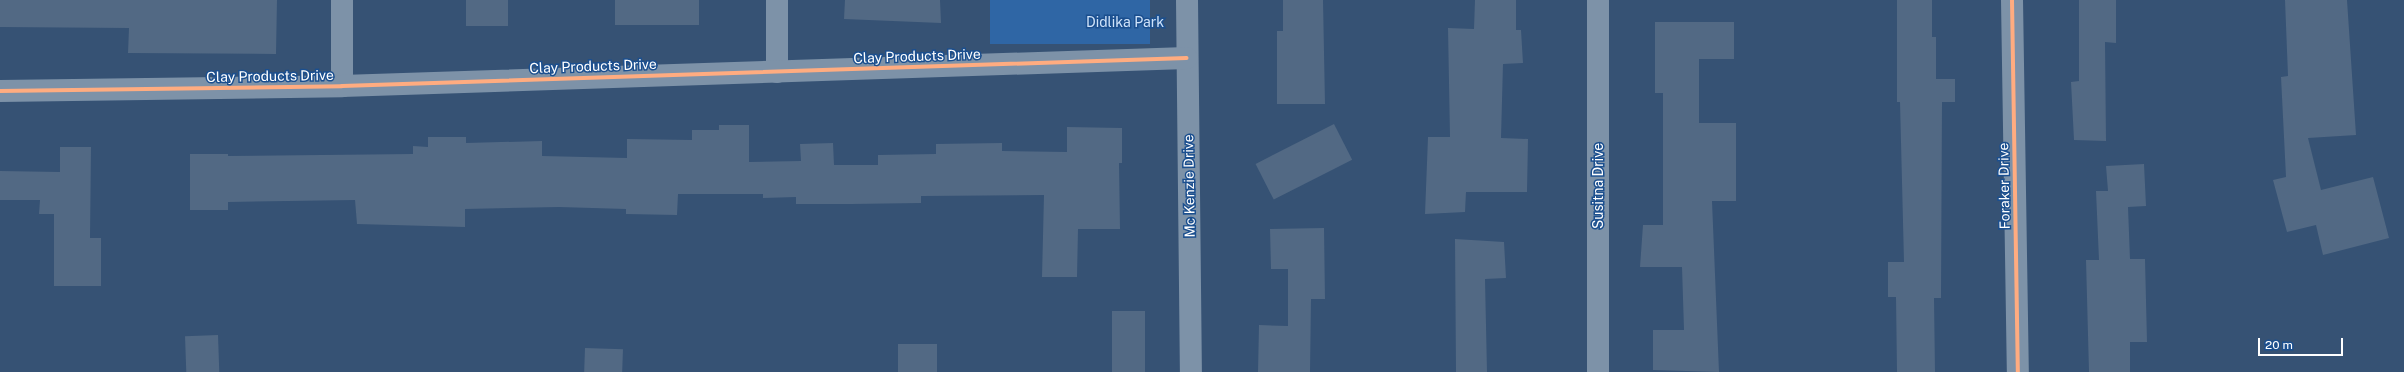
<!DOCTYPE html>
<style>
body{margin:0}
#map{position:relative;width:2404px;height:372px;overflow:hidden;background:#365274;font-family:"Public Sans",sans-serif}
div>[style]{position:absolute}
[style*='--x']{left:calc(var(--x)*1px);top:calc(var(--y)*1px);width:calc(var(--w)*1px);rotate:calc(var(--a)*1deg)}
.green>*{inset:0;background:#2f66a5;transform-origin:0 0}
.building>*{inset:0;background:#526984;transform-origin:0 0}
.minor>*{height:22px;margin:-11px;padding:0 11px;transform-origin:11px;border-radius:11px;background:#7d92a8}
.cycleway>*{height:4px;margin:-2px;padding:0 2px;transform-origin:2px;border-radius:2px;background:#ffac80}
span{translate:-50% -50%;white-space:nowrap;text-align:center;line-height:1.15;-webkit-text-stroke:3px #1b4f8f;paint-order:stroke}
.park-label{font-size:14px;color:#cfe3fa}
.street-label{font-size:14px;color:#fff}
.scale{position:absolute;left:2258px;top:338px;width:85px;height:18px;box-sizing:border-box;border:2px solid #fff;border-top:0;padding-left:5px;font-size:12px;line-height:14px;white-space:nowrap;color:#fff;-webkit-text-stroke:3px #1b4f8f;paint-order:stroke}
</style>
<div id="map">
<div class="green">
<i style="left:990px;top:0;width:160px;height:44px"></i>
</div>
<div class="building">
<i style="clip-path:polygon(0 0,277px 0,276px 54px,128px 53px,129px 28px,0 27px)"></i>
<i style="left:466px;top:0;width:42px;height:26px"></i>
<i style="left:615px;top:0;width:84px;height:25px"></i>
<i style="clip-path:polygon(845px 0,940px 0,941px 23px,844px 19px)"></i>
<i style="clip-path:polygon(1283px 0,1323px 0,1325px 104px,1277px 104px,1277px 31px,1283px 31px)"></i>
<i style="clip-path:polygon(1475px 0,1516px 0,1516px 30px,1521px 30px,1523px 63px,1503px 64px,1501px 138px,1528px 139px,1527px 192px,1466px 192px,1465px 212px,1425px 214px,1428px 137px,1450px 137px,1448px 28px,1474px 29px)"></i>
<i style="clip-path:polygon(1897px 0,1932px 0,1932px 37px,1936px 37px,1936px 79px,1955px 79px,1955px 102px,1942px 102px,1941px 298px,1934px 298px,1935px 372px,1897px 372px,1896px 297px,1888px 297px,1888px 262px,1904px 262px,1900px 102px,1897px 102px)"></i>
<i style="clip-path:polygon(2079px 0,2116px 0,2116px 43px,2105px 42px,2106px 141px,2074px 140px,2071px 82px,2079px 81px)"></i>
<i style="clip-path:polygon(2285px 0,2347px 0,2356px 135px,2308px 138px,2321px 190px,2373px 177px,2389px 238px,2323px 255px,2316px 225px,2287px 232px,2273px 180px,2286px 177px,2281px 77px,2288px 76px)"></i>
<i style="clip-path:polygon(1655px 22px,1734px 22px,1734px 59px,1699px 59px,1699px 123px,1736px 123px,1736px 201px,1712px 201px,1719px 372px,1653px 370px,1653px 330px,1684px 330px,1682px 267px,1640px 267px,1643px 225px,1663px 225px,1663px 93px,1655px 93px)"></i>
<i style="left:1334px;top:124px;width:40px;height:88px;rotate:63deg"></i>
<i style="clip-path:polygon(719px 125px,749px 125px,749px 162px,801px 161px,800px 144px,833px 143px,834px 165px,878px 165px,878px 155px,936px 154px,936px 144px,1002px 143px,1002px 151px,1067px 152px,1067px 127px,1122px 128px,1122px 163px,1119px 163px,1120px 229px,1078px 229px,1077px 277px,1042px 277px,1044px 195px,921px 196px,921px 203px,851px 204px,796px 204px,796px 197px,763px 198px,763px 194px,678px 194px,677px 215px,626px 214px,626px 209px,559px 207px,465px 209px,465px 227px,357px 224px,355px 200px,228px 202px,228px 210px,190px 210px,190px 154px,228px 154px,228px 156px,413px 154px,413px 146px,428px 147px,428px 137px,466px 137px,466px 143px,542px 141px,542px 156px,627px 158px,627px 139px,692px 140px,692px 130px,719px 130px)"></i>
<i style="clip-path:polygon(60px 147px,91px 147px,90px 238px,101px 238px,101px 286px,54px 286px,54px 214px,39px 214px,40px 200px,0 200px,0 171px,60px 172px)"></i>
<i style="clip-path:polygon(2144px 164px,2146px 206px,2128px 207px,2130px 259px,2145px 259px,2147px 342px,2130px 342px,2130px 372px,2089px 372px,2086px 260px,2099px 260px,2096px 191px,2108px 191px,2106px 166px)"></i>
<i style="clip-path:polygon(1324px 228px,1325px 299px,1311px 299px,1310px 372px,1258px 372px,1259px 325px,1288px 326px,1288px 269px,1271px 269px,1270px 229px)"></i>
<i style="clip-path:polygon(1455px 239px,1504px 242px,1506px 278px,1485px 279px,1487px 372px,1456px 372px)"></i>
<i style="left:1112px;top:311px;width:33px;height:61px"></i>
<i style="left:218px;top:335px;width:37px;height:33px;rotate:88deg"></i>
<i style="left:898px;top:344px;width:39px;height:28px"></i>
<i style="left:585px;top:348px;width:38px;height:24px;rotate:2deg"></i>
</div>
<div class="minor">
<i style="--x:342;--y:0;--w:86;--a:90"></i>
<i style="--x:777;--y:0;--w:72;--a:90"></i>
<i style="--x:1187;--y:0;--w:372;--a:89.4"></i>
<i style="--x:1598;--y:0;--w:372;--a:90"></i>
<i style="--x:2012;--y:0;--w:372;--a:89.1"></i>
<i style="--x:0;--y:91;--w:342;--a:-0.8"></i>
<i style="--x:342;--y:86;--w:845;--a:-1.9"></i>
</div>
<div class="cycleway">
<i style="--x:2012;--y:0;--w:372;--a:89.1"></i>
<i style="--x:0;--y:91;--w:342;--a:-0.8"></i>
<i style="--x:342;--y:86;--w:845;--a:-1.9"></i>
</div>
<div class="park-label">
<span style="left:1125px;top:22px">Didlika Park</span>
</div>
<div class="street-label">
<span style="left:917px;top:56px;rotate:-2deg">Clay Products Drive</span>
<span style="left:593px;top:66px;rotate:-2deg">Clay Products Drive</span>
<span style="left:270px;top:76px;rotate:-1deg">Clay Products Drive</span>
<span style="left:1189px;top:186px;rotate:-91deg">Mc Kenzie Drive</span>
<span style="left:1598px;top:186px;rotate:-90deg">Susitna Drive</span>
<span style="left:2004px;top:186px;rotate:-91deg">Foraker Drive</span>
</div>
<div class="scale">20 m</div>
</div>
